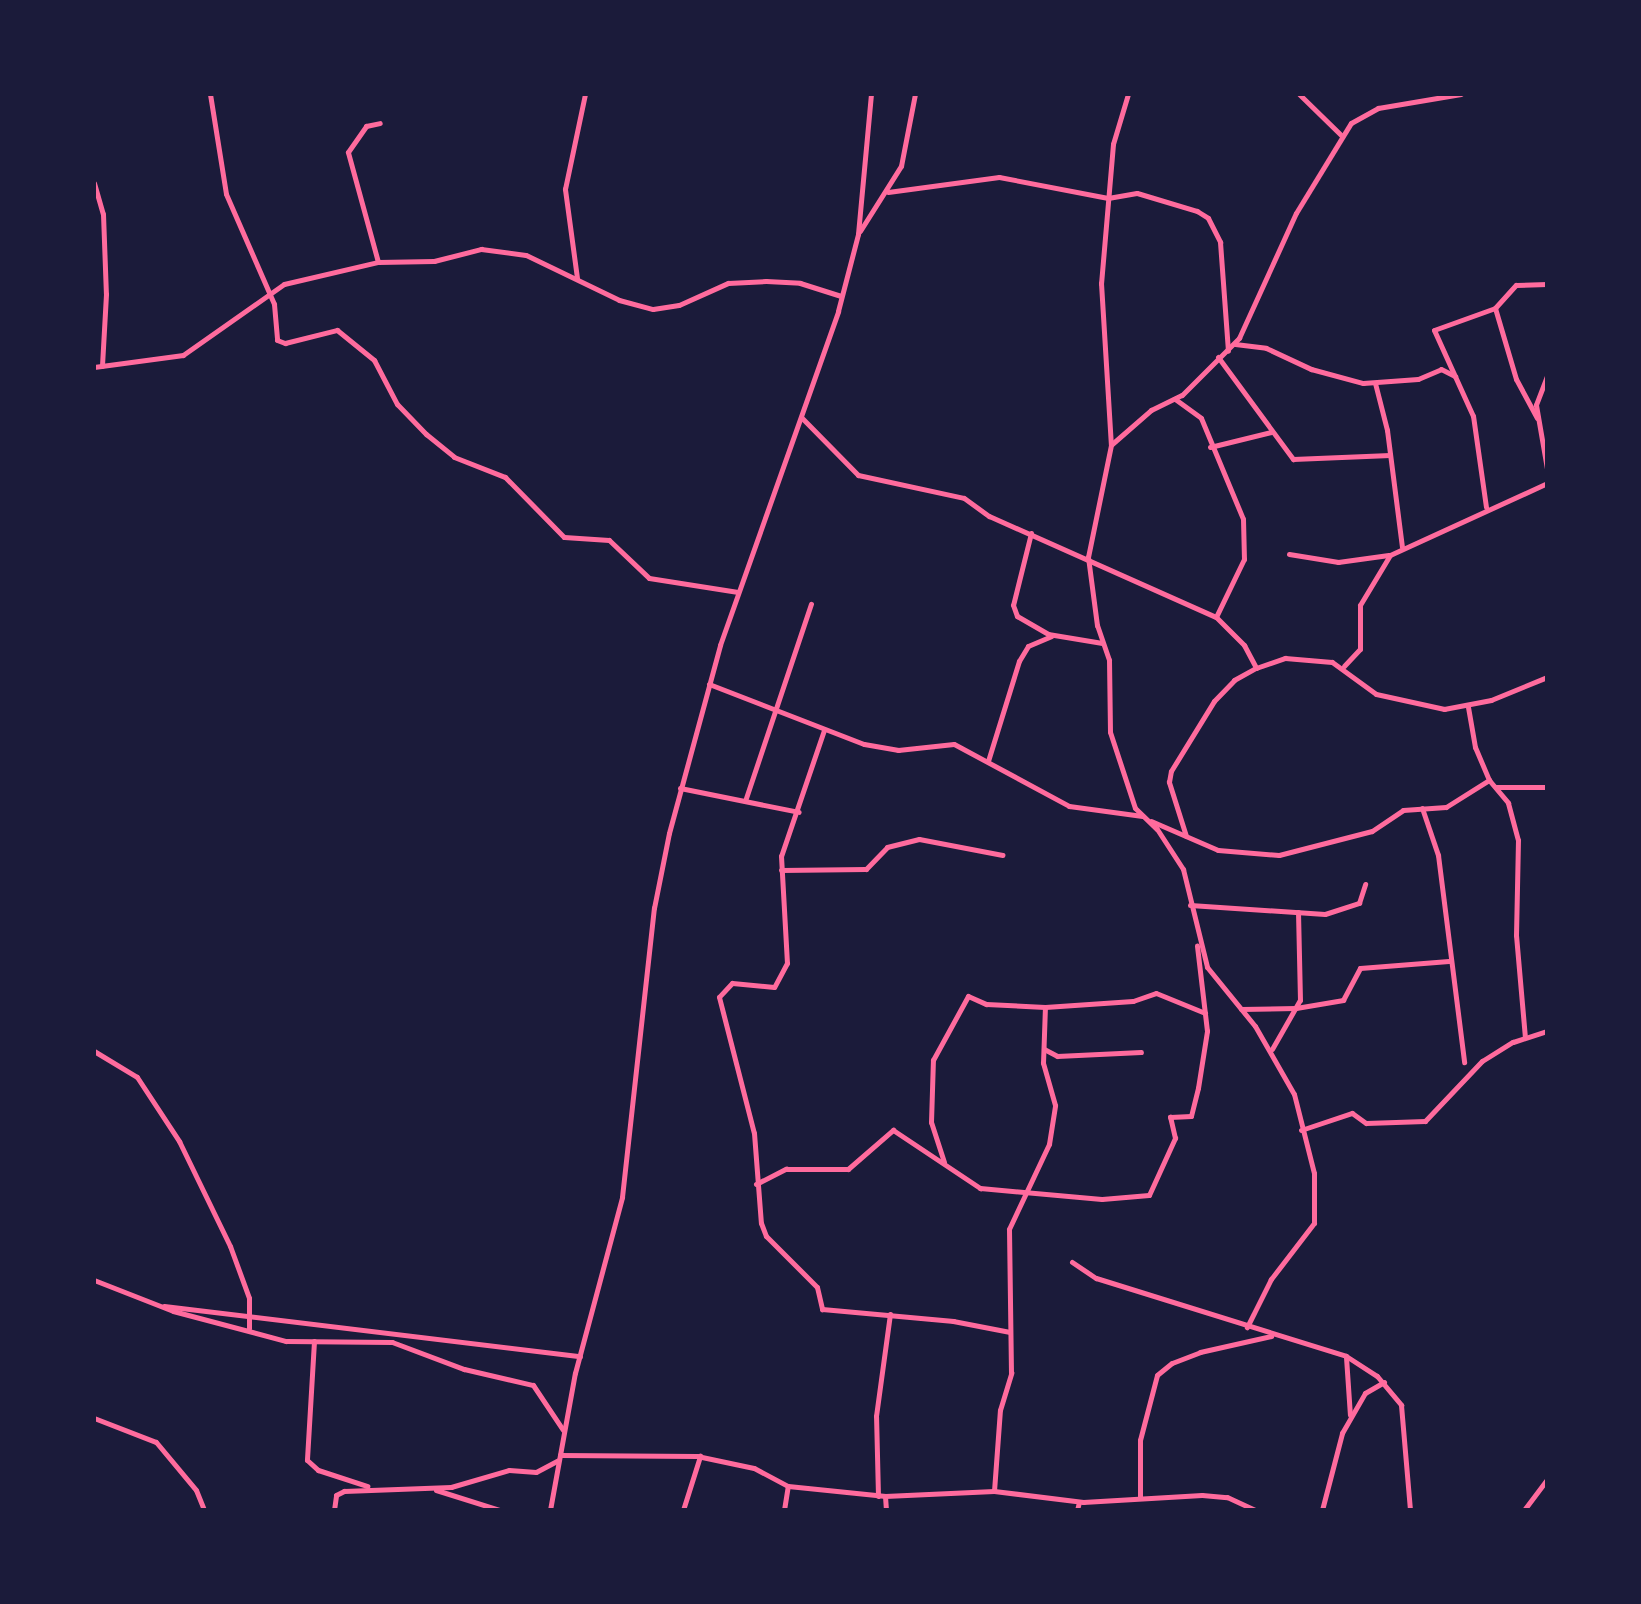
<!DOCTYPE html>
<style>
body{margin:0}
#map{position:relative;width:1641px;height:1604px;overflow:hidden;background:#1b1b3a;font-family:"Source Sans 3",sans-serif}
div>[style]{position:absolute}
[style*='--x']{left:calc(var(--x)*1px);top:calc(var(--y)*1px);width:calc(var(--w)*1px);rotate:calc(var(--a)*1deg)}
.minor>*{height:5px;margin:-2.5px;padding:0 2.5px;transform-origin:2.5px;border-radius:2.5px;background:#ff6b9d}
span{translate:-50% -50%;white-space:nowrap;text-align:center;line-height:1.15;-webkit-text-stroke:8px #1b1b3a;paint-order:stroke}
.frame{position:absolute;inset:0;border:96px solid #1b1b3a;pointer-events:none}
</style>
<div id="map">
<div class="minor">
<i style="--x:210;--y:94;--w:101;--a:80.9"></i>
<i style="--x:226;--y:194;--w:120;--a:66.4"></i>
<i style="--x:274;--y:304;--w:36;--a:85"></i>
<i style="--x:277;--y:340;--w:9;--a:21"></i>
<i style="--x:285;--y:343;--w:54;--a:-14"></i>
<i style="--x:337;--y:330;--w:48;--a:39"></i>
<i style="--x:374;--y:360;--w:50;--a:62.4"></i>
<i style="--x:397;--y:404;--w:42;--a:46"></i>
<i style="--x:426;--y:434;--w:36;--a:39"></i>
<i style="--x:454;--y:457;--w:55;--a:21.4"></i>
<i style="--x:505;--y:477;--w:84;--a:45.5"></i>
<i style="--x:564;--y:537;--w:45;--a:3.8"></i>
<i style="--x:609;--y:540;--w:55;--a:43.5"></i>
<i style="--x:649;--y:578;--w:90;--a:8.9"></i>
<i style="--x:1128;--y:94;--w:52;--a:106.7"></i>
<i style="--x:1113;--y:144;--w:140;--a:94.9"></i>
<i style="--x:1101;--y:283;--w:162;--a:86.5"></i>
<i style="--x:1111;--y:445;--w:114;--a:101.6"></i>
<i style="--x:1088;--y:557;--w:69;--a:82.5"></i>
<i style="--x:1097;--y:625;--w:37;--a:71"></i>
<i style="--x:1109;--y:660;--w:72;--a:89.2"></i>
<i style="--x:1110;--y:732;--w:80;--a:71.8"></i>
<i style="--x:1135;--y:808;--w:30;--a:44"></i>
<i style="--x:1157;--y:829;--w:48;--a:57"></i>
<i style="--x:1183;--y:869;--w:101;--a:76.2"></i>
<i style="--x:1207;--y:967;--w:76;--a:50.9"></i>
<i style="--x:1255;--y:1026;--w:78;--a:60.2"></i>
<i style="--x:1294;--y:1094;--w:81;--a:75.8"></i>
<i style="--x:1314;--y:1173;--w:50;--a:90"></i>
<i style="--x:1314;--y:1223;--w:71;--a:127.5"></i>
<i style="--x:1271;--y:1279;--w:54;--a:116.6"></i>
<i style="--x:1299;--y:94;--w:59;--a:44.3"></i>
<i style="--x:94;--y:183;--w:32;--a:74"></i>
<i style="--x:103;--y:214;--w:80;--a:87.9"></i>
<i style="--x:106;--y:294;--w:72;--a:93.2"></i>
<i style="--x:888;--y:192;--w:112;--a:-7.7"></i>
<i style="--x:999;--y:177;--w:111;--a:10.9"></i>
<i style="--x:1108;--y:198;--w:29;--a:-10"></i>
<i style="--x:1137;--y:193;--w:63;--a:16.7"></i>
<i style="--x:1197;--y:211;--w:13;--a:32"></i>
<i style="--x:1208;--y:218;--w:27;--a:63"></i>
<i style="--x:1220;--y:242;--w:109;--a:85.8"></i>
<i style="--x:860;--y:231;--w:77;--a:-57.8"></i>
<i style="--x:901;--y:166;--w:73;--a:-79"></i>
<i style="--x:378;--y:262;--w:114;--a:-105.3"></i>
<i style="--x:348;--y:152;--w:32;--a:-55"></i>
<i style="--x:366;--y:126;--w:14;--a:-12"></i>
<i style="--x:577;--y:278;--w:90;--a:-97.7"></i>
<i style="--x:565;--y:189;--w:97;--a:-78.1"></i>
<i style="--x:1235;--y:344;--w:31;--a:7"></i>
<i style="--x:1266;--y:348;--w:50;--a:25"></i>
<i style="--x:1311;--y:369;--w:54;--a:15.1"></i>
<i style="--x:1363;--y:383;--w:55;--a:-4.2"></i>
<i style="--x:1418;--y:379;--w:25;--a:-23"></i>
<i style="--x:1441;--y:369;--w:16;--a:27"></i>
<i style="--x:1218;--y:357;--w:127;--a:53.7"></i>
<i style="--x:1293;--y:459;--w:97;--a:-2.4"></i>
<i style="--x:94;--y:367;--w:90;--a:-7.7"></i>
<i style="--x:183;--y:355;--w:123;--a:-35.1"></i>
<i style="--x:284;--y:284;--w:97;--a:-13.2"></i>
<i style="--x:378;--y:262;--w:56;--a:-1"></i>
<i style="--x:434;--y:261;--w:49;--a:-14.3"></i>
<i style="--x:481;--y:249;--w:45;--a:7.6"></i>
<i style="--x:526;--y:255;--w:103;--a:25.8"></i>
<i style="--x:619;--y:300;--w:35;--a:15"></i>
<i style="--x:653;--y:309;--w:26;--a:-9"></i>
<i style="--x:679;--y:305;--w:54;--a:-24.2"></i>
<i style="--x:728;--y:283;--w:38;--a:-3"></i>
<i style="--x:766;--y:281;--w:34;--a:3"></i>
<i style="--x:800;--y:283;--w:43;--a:17.6"></i>
<i style="--x:1547;--y:376;--w:31;--a:111"></i>
<i style="--x:1536;--y:405;--w:65;--a:80.2"></i>
<i style="--x:1375;--y:383;--w:49;--a:75.7"></i>
<i style="--x:1387;--y:430;--w:118;--a:82.7"></i>
<i style="--x:1175;--y:399;--w:32;--a:36"></i>
<i style="--x:1201;--y:418;--w:109;--a:67.4"></i>
<i style="--x:1243;--y:519;--w:40;--a:88.6"></i>
<i style="--x:1244;--y:559;--w:64;--a:115.8"></i>
<i style="--x:802;--y:418;--w:80;--a:45.5"></i>
<i style="--x:858;--y:475;--w:108;--a:12.2"></i>
<i style="--x:964;--y:498;--w:31;--a:36"></i>
<i style="--x:989;--y:516;--w:248;--a:24"></i>
<i style="--x:1216;--y:617;--w:40;--a:45"></i>
<i style="--x:1244;--y:645;--w:26;--a:62"></i>
<i style="--x:1537;--y:418;--w:44;--a:-118.3"></i>
<i style="--x:1516;--y:379;--w:74;--a:-106.5"></i>
<i style="--x:1495;--y:308;--w:31;--a:-48"></i>
<i style="--x:1516;--y:285;--w:31;--a:-2"></i>
<i style="--x:1112;--y:444;--w:52;--a:-41.1"></i>
<i style="--x:1151;--y:410;--w:34;--a:-26"></i>
<i style="--x:1182;--y:395;--w:81;--a:-45"></i>
<i style="--x:1239;--y:338;--w:137;--a:-65.5"></i>
<i style="--x:1296;--y:213;--w:105;--a:-58.6"></i>
<i style="--x:1351;--y:123;--w:31;--a:-29"></i>
<i style="--x:1378;--y:108;--w:84;--a:-9.6"></i>
<i style="--x:1210;--y:447;--w:63;--a:-13.8"></i>
<i style="--x:1486;--y:507;--w:92;--a:-98.1"></i>
<i style="--x:1473;--y:416;--w:94;--a:-114.4"></i>
<i style="--x:1434;--y:330;--w:65;--a:-19.8"></i>
<i style="--x:1031;--y:533;--w:74;--a:104"></i>
<i style="--x:1013;--y:605;--w:12;--a:70"></i>
<i style="--x:1017;--y:616;--w:36;--a:30"></i>
<i style="--x:1048;--y:634;--w:55;--a:9.5"></i>
<i style="--x:1289;--y:554;--w:50;--a:9.3"></i>
<i style="--x:1338;--y:562;--w:51;--a:-7.8"></i>
<i style="--x:1344;--y:666;--w:23;--a:-47"></i>
<i style="--x:1360;--y:649;--w:44;--a:-90"></i>
<i style="--x:1360;--y:605;--w:58;--a:-59"></i>
<i style="--x:1390;--y:555;--w:173;--a:-24.6"></i>
<i style="--x:709;--y:684;--w:166;--a:21.2"></i>
<i style="--x:864;--y:744;--w:35;--a:10"></i>
<i style="--x:898;--y:750;--w:56;--a:-6.1"></i>
<i style="--x:954;--y:744;--w:131;--a:28.3"></i>
<i style="--x:1069;--y:806;--w:74;--a:7.8"></i>
<i style="--x:1468;--y:707;--w:41;--a:80.1"></i>
<i style="--x:1475;--y:747;--w:36;--a:67"></i>
<i style="--x:1489;--y:780;--w:30;--a:50"></i>
<i style="--x:1508;--y:803;--w:38;--a:75"></i>
<i style="--x:1518;--y:840;--w:95;--a:91.2"></i>
<i style="--x:1516;--y:935;--w:102;--a:85"></i>
<i style="--x:824;--y:730;--w:133;--a:108.8"></i>
<i style="--x:781;--y:856;--w:107;--a:86.8"></i>
<i style="--x:787;--y:963;--w:27;--a:118"></i>
<i style="--x:774;--y:987;--w:42;--a:-174.6"></i>
<i style="--x:732;--y:983;--w:19;--a:133"></i>
<i style="--x:719;--y:997;--w:140;--a:75.6"></i>
<i style="--x:754;--y:1133;--w:90;--a:85.6"></i>
<i style="--x:761;--y:1223;--w:14;--a:69"></i>
<i style="--x:766;--y:1236;--w:72;--a:45"></i>
<i style="--x:817;--y:1287;--w:23;--a:77"></i>
<i style="--x:822;--y:1309;--w:132;--a:5.2"></i>
<i style="--x:953;--y:1321;--w:58;--a:10.9"></i>
<i style="--x:988;--y:761;--w:105;--a:-72.8"></i>
<i style="--x:1019;--y:661;--w:17;--a:-59"></i>
<i style="--x:1028;--y:646;--w:25;--a:-23"></i>
<i style="--x:1496;--y:787;--w:51;--a:0"></i>
<i style="--x:680;--y:788;--w:121;--a:11.4"></i>
<i style="--x:745;--y:801;--w:208;--a:-71.5"></i>
<i style="--x:1422;--y:808;--w:50;--a:71.2"></i>
<i style="--x:1438;--y:855;--w:209;--a:82.8"></i>
<i style="--x:1151;--y:821;--w:73;--a:23.4"></i>
<i style="--x:1218;--y:850;--w:61;--a:4.7"></i>
<i style="--x:1279;--y:855;--w:96;--a:-14.5"></i>
<i style="--x:1372;--y:831;--w:37;--a:-34"></i>
<i style="--x:1403;--y:810;--w:43;--a:-4"></i>
<i style="--x:1446;--y:807;--w:51;--a:-32.1"></i>
<i style="--x:1186;--y:836;--w:57;--a:-107.5"></i>
<i style="--x:1169;--y:782;--w:11;--a:-80"></i>
<i style="--x:1171;--y:771;--w:82;--a:-58.4"></i>
<i style="--x:1214;--y:701;--w:29;--a:-46"></i>
<i style="--x:1234;--y:680;--w:25;--a:-29"></i>
<i style="--x:1256;--y:668;--w:31;--a:-19"></i>
<i style="--x:1285;--y:658;--w:47;--a:4.9"></i>
<i style="--x:1332;--y:662;--w:54;--a:36"></i>
<i style="--x:1376;--y:694;--w:70;--a:12.4"></i>
<i style="--x:1444;--y:709;--w:48;--a:-10.8"></i>
<i style="--x:1491;--y:700;--w:61;--a:-22.3"></i>
<i style="--x:781;--y:870;--w:85;--a:-0.7"></i>
<i style="--x:866;--y:869;--w:30;--a:-46"></i>
<i style="--x:887;--y:847;--w:33;--a:-14"></i>
<i style="--x:919;--y:839;--w:85;--a:10.9"></i>
<i style="--x:1190;--y:905;--w:135;--a:3.8"></i>
<i style="--x:1325;--y:914;--w:36;--a:-18"></i>
<i style="--x:1359;--y:903;--w:20;--a:-72"></i>
<i style="--x:1241;--y:1009;--w:55;--a:-1"></i>
<i style="--x:1296;--y:1008;--w:48;--a:-9.7"></i>
<i style="--x:1343;--y:1000;--w:36;--a:-62"></i>
<i style="--x:1360;--y:968;--w:89;--a:-4.5"></i>
<i style="--x:1044;--y:1049;--w:15;--a:28"></i>
<i style="--x:1057;--y:1056;--w:84;--a:-2.7"></i>
<i style="--x:1272;--y:1049;--w:56;--a:-60.3"></i>
<i style="--x:1300;--y:1000;--w:88;--a:-91.3"></i>
<i style="--x:94;--y:1051;--w:50;--a:31.2"></i>
<i style="--x:137;--y:1077;--w:77;--a:56.7"></i>
<i style="--x:179;--y:1141;--w:117;--a:64.1"></i>
<i style="--x:230;--y:1246;--w:55;--a:69.9"></i>
<i style="--x:249;--y:1298;--w:30;--a:90"></i>
<i style="--x:1301;--y:1130;--w:54;--a:-18.4"></i>
<i style="--x:1352;--y:1113;--w:17;--a:36"></i>
<i style="--x:1366;--y:1123;--w:59;--a:-1.9"></i>
<i style="--x:1425;--y:1121;--w:83;--a:-46.5"></i>
<i style="--x:1482;--y:1061;--w:36;--a:-32"></i>
<i style="--x:1513;--y:1042;--w:36;--a:-18"></i>
<i style="--x:944;--y:1162;--w:42;--a:-108"></i>
<i style="--x:931;--y:1122;--w:62;--a:-88.2"></i>
<i style="--x:933;--y:1060;--w:73;--a:-61.3"></i>
<i style="--x:968;--y:996;--w:20;--a:24"></i>
<i style="--x:986;--y:1004;--w:59;--a:2.9"></i>
<i style="--x:1045;--y:1007;--w:88;--a:-3.9"></i>
<i style="--x:1133;--y:1001;--w:24;--a:-19"></i>
<i style="--x:1156;--y:993;--w:53;--a:22.2"></i>
<i style="--x:756;--y:1184;--w:34;--a:-27"></i>
<i style="--x:786;--y:1169;--w:62;--a:0"></i>
<i style="--x:848;--y:1169;--w:60;--a:-40.9"></i>
<i style="--x:893;--y:1130;--w:105;--a:33.7"></i>
<i style="--x:980;--y:1188;--w:122;--a:5.2"></i>
<i style="--x:1102;--y:1199;--w:47;--a:-4.9"></i>
<i style="--x:1149;--y:1195;--w:63;--a:-65.5"></i>
<i style="--x:1175;--y:1138;--w:22;--a:-103"></i>
<i style="--x:1170;--y:1117;--w:21;--a:-3"></i>
<i style="--x:1191;--y:1116;--w:29;--a:-76"></i>
<i style="--x:1198;--y:1088;--w:58;--a:-81"></i>
<i style="--x:1207;--y:1031;--w:86;--a:-96.7"></i>
<i style="--x:1072;--y:1262;--w:29;--a:34"></i>
<i style="--x:1096;--y:1278;--w:262;--a:17.3"></i>
<i style="--x:1346;--y:1356;--w:37;--a:33"></i>
<i style="--x:1377;--y:1376;--w:38;--a:50"></i>
<i style="--x:1401;--y:1405;--w:105;--a:85.1"></i>
<i style="--x:94;--y:1280;--w:85;--a:21.4"></i>
<i style="--x:173;--y:1311;--w:117;--a:14.9"></i>
<i style="--x:286;--y:1341;--w:106;--a:0.5"></i>
<i style="--x:392;--y:1342;--w:77;--a:20.6"></i>
<i style="--x:464;--y:1369;--w:71;--a:13.1"></i>
<i style="--x:533;--y:1385;--w:54;--a:56.3"></i>
<i style="--x:164;--y:1306;--w:419;--a:6.9"></i>
<i style="--x:314;--y:1341;--w:119;--a:93.4"></i>
<i style="--x:307;--y:1460;--w:15;--a:42"></i>
<i style="--x:318;--y:1470;--w:52;--a:18.1"></i>
<i style="--x:1346;--y:1357;--w:58;--a:86.1"></i>
<i style="--x:94;--y:1418;--w:66;--a:21.2"></i>
<i style="--x:156;--y:1442;--w:62;--a:50.2"></i>
<i style="--x:196;--y:1490;--w:22;--a:68"></i>
<i style="--x:560;--y:1455;--w:137;--a:0.4"></i>
<i style="--x:697;--y:1456;--w:58;--a:11.9"></i>
<i style="--x:754;--y:1468;--w:38;--a:28"></i>
<i style="--x:788;--y:1486;--w:98;--a:5.9"></i>
<i style="--x:885;--y:1496;--w:109;--a:-2.6"></i>
<i style="--x:994;--y:1491;--w:90;--a:7"></i>
<i style="--x:1083;--y:1502;--w:119;--a:-3.4"></i>
<i style="--x:1202;--y:1495;--w:25;--a:5"></i>
<i style="--x:1227;--y:1497;--w:31;--a:25"></i>
<i style="--x:436;--y:1490;--w:67;--a:17.4"></i>
<i style="--x:994;--y:1491;--w:81;--a:-85.8"></i>
<i style="--x:1000;--y:1410;--w:39;--a:-73"></i>
<i style="--x:1011;--y:1373;--w:144;--a:-90.8"></i>
<i style="--x:1009;--y:1229;--w:94;--a:-64.8"></i>
<i style="--x:1049;--y:1144;--w:39;--a:-81"></i>
<i style="--x:1055;--y:1105;--w:44;--a:-105.9"></i>
<i style="--x:1043;--y:1063;--w:56;--a:-88"></i>
<i style="--x:878;--y:1496;--w:80;--a:-91.4"></i>
<i style="--x:876;--y:1416;--w:103;--a:-82.2"></i>
<i style="--x:885;--y:1496;--w:14;--a:86"></i>
<i style="--x:1140;--y:1497;--w:57;--a:-90"></i>
<i style="--x:1140;--y:1440;--w:67;--a:-75.3"></i>
<i style="--x:1157;--y:1375;--w:19;--a:-39"></i>
<i style="--x:1172;--y:1363;--w:30;--a:-21"></i>
<i style="--x:1200;--y:1352;--w:73;--a:-12.7"></i>
<i style="--x:334;--y:1510;--w:15;--a:-82"></i>
<i style="--x:336;--y:1495;--w:9;--a:-27"></i>
<i style="--x:344;--y:1491;--w:107;--a:-2.1"></i>
<i style="--x:451;--y:1487;--w:60;--a:-16.3"></i>
<i style="--x:509;--y:1470;--w:27;--a:4"></i>
<i style="--x:536;--y:1472;--w:24;--a:-28"></i>
<i style="--x:550;--y:1510;--w:139;--a:-79.7"></i>
<i style="--x:575;--y:1373;--w:182;--a:-75"></i>
<i style="--x:622;--y:1197;--w:291;--a:-83.7"></i>
<i style="--x:654;--y:908;--w:76;--a:-78.7"></i>
<i style="--x:669;--y:833;--w:195;--a:-74.8"></i>
<i style="--x:720;--y:645;--w:354;--a:-70.5"></i>
<i style="--x:838;--y:311;--w:80;--a:-75.4"></i>
<i style="--x:858;--y:234;--w:141;--a:-84.7"></i>
<i style="--x:683;--y:1510;--w:57;--a:-72.5"></i>
<i style="--x:784;--y:1510;--w:24;--a:-81"></i>
<i style="--x:1077;--y:1510;--w:8;--a:-76"></i>
<i style="--x:1322;--y:1510;--w:80;--a:-75.4"></i>
<i style="--x:1342;--y:1433;--w:46;--a:-60.1"></i>
<i style="--x:1365;--y:1393;--w:22;--a:-30"></i>
<i style="--x:1524;--y:1510;--w:39;--a:-53"></i>
</div>
<div class="frame"></div>
</div>
